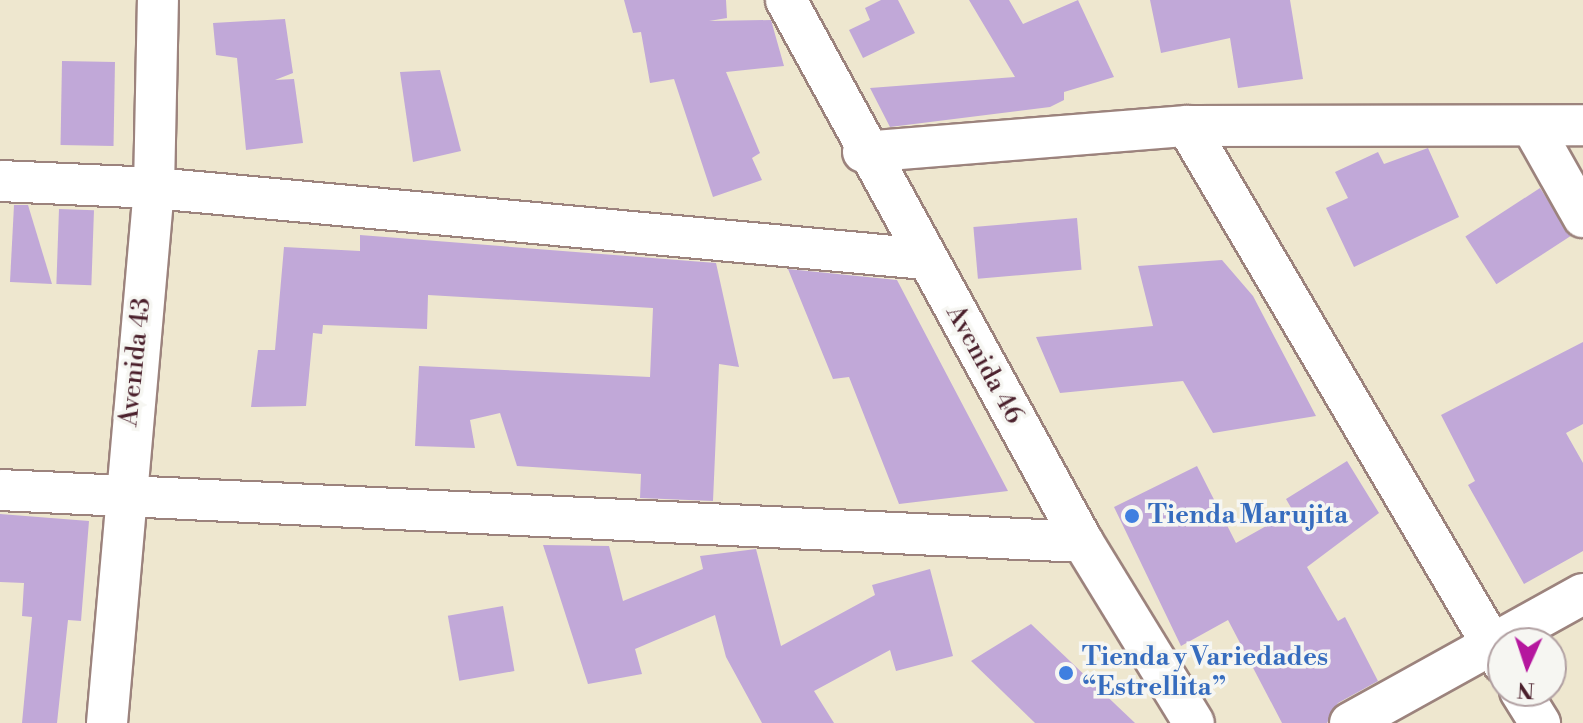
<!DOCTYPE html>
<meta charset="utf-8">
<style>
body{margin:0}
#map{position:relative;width:1583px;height:723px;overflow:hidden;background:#eee7cf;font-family:"Libre Bodoni",serif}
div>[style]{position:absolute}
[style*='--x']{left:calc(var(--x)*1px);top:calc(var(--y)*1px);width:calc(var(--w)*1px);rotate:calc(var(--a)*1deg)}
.building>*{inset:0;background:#c1a8d8;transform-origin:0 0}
.roads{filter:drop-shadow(2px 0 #9c837d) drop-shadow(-2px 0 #9c837d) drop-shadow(0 2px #9c837d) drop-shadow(0 -2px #9c837d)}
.street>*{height:40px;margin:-20px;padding:0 20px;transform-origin:20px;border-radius:20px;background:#fff}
.dots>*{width:22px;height:22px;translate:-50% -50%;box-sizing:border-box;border:4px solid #f6f6f2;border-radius:50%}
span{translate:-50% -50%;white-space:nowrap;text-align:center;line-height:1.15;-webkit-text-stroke:7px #f6f6f2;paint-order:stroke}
.street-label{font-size:26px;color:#4a1f2b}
.shop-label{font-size:26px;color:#366cbe;font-weight:700}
.left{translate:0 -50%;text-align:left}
.north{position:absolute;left:1487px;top:627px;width:80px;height:80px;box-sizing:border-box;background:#f6f6f2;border:2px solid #b1a0a2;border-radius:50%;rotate:183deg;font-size:22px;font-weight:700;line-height:32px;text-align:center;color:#4a1f2b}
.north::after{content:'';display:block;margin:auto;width:28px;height:36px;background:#b5179e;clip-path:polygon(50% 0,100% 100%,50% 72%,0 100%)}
</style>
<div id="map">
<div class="building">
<i style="clip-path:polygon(624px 0,726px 0,727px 18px,709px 21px,771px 20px,784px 66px,726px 72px,760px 153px,752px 158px,762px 180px,713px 197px,674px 79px,650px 83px,641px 32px,633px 33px)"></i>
<i style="clip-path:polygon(881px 0,898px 0,915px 33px,863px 58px,849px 30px,870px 20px,865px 8px)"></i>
<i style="clip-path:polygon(969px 0,1009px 0,1023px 24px,1078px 0,1114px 77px,1064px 92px,1064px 100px,1050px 107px,890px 127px,870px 88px,1015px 77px)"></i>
<i style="clip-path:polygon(1150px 0,1290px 0,1303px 79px,1238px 88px,1230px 38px,1161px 53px)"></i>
<i style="clip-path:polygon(285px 19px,293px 73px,275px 80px,294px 79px,303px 143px,246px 150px,237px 58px,216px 55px,213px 23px)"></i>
<i style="left:62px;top:61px;width:53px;height:84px;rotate:1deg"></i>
<i style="clip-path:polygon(440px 70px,461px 151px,413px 162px,400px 72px)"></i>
<i style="clip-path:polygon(1428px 148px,1459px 217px,1354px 267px,1326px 208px,1348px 198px,1335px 172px,1378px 152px,1384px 164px)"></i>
<i style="left:1540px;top:188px;width:57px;height:89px;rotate:57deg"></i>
<i style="clip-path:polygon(14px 205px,28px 205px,52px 284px,10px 282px)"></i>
<i style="left:59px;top:209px;width:35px;height:75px;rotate:2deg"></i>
<i style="left:1077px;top:218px;width:52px;height:104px;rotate:85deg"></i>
<i style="clip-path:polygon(360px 235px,716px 263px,739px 367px,719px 364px,713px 501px,640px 498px,641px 474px,517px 466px,500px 413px,470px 420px,475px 448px,415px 446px,419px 366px,650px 377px,653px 308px,428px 295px,427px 329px,323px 325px,322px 334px,313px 333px,306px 406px,251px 407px,258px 350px,275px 350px,284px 247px,360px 251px)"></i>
<i style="clip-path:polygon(1222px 260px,1253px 296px,1316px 416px,1213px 433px,1183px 381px,1060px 393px,1036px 337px,1153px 326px,1138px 266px)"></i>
<i style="clip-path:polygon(788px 269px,897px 280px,1008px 491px,899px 504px,849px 377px,833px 379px)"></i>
<i style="clip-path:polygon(1583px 342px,1583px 424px,1566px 433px,1583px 463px,1583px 551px,1524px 584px,1468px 485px,1475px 481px,1441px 415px)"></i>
<i style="clip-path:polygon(1347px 461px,1379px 513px,1307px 567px,1338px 621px,1345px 617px,1378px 681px,1338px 703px,1327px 723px,1282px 723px,1228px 620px,1181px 646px,1114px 507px,1197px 466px,1236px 543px,1293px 511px,1286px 499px)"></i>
<i style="clip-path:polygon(0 514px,89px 521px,81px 621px,68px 620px,57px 723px,22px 723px,32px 617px,22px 616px,24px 583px,0 582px)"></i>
<i style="clip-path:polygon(543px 545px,609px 546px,623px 601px,703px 569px,700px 556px,756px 549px,781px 646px,875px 595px,872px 585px,930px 569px,953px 656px,896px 671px,890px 650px,814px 691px,834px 723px,762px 723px,726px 657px,715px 615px,635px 649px,642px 674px,588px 684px)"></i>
<i style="left:503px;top:606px;width:66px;height:56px;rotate:80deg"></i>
<i style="clip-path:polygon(1031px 624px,1135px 723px,1035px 723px,971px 661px)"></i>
</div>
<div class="roads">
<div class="street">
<i style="--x:786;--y:0;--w:618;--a:61.28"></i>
<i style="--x:1083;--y:542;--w:212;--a:58.5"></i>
<i style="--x:1187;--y:126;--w:623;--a:59.53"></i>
<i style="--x:1534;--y:130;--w:100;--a:60.6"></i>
<i style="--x:863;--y:152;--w:325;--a:-4.6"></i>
<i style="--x:1187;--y:126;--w:396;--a:-0.1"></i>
<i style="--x:0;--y:181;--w:154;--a:2.6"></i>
<i style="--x:154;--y:188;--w:774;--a:5.26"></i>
<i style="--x:0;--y:490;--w:1084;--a:2.75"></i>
<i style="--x:1520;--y:691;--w:38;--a:58"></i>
<i style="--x:107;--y:723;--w:537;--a:-84.98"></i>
<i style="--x:154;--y:188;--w:188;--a:-88.8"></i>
<i style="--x:1350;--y:723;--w:266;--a:-29"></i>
</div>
</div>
<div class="dots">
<i style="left:1132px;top:516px;background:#3f7fe0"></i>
<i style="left:1066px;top:673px;background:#3f7fe0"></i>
</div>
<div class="street-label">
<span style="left:136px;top:362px;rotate:-84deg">Avenida 43</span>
<span style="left:984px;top:365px;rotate:61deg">Avenida 46</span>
</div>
<div class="shop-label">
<span class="left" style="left:1148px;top:516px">Tienda Marujita</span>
<span class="left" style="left:1082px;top:673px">Tienda y Variedades<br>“Estrellita”</span>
</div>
<div class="north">N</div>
</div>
